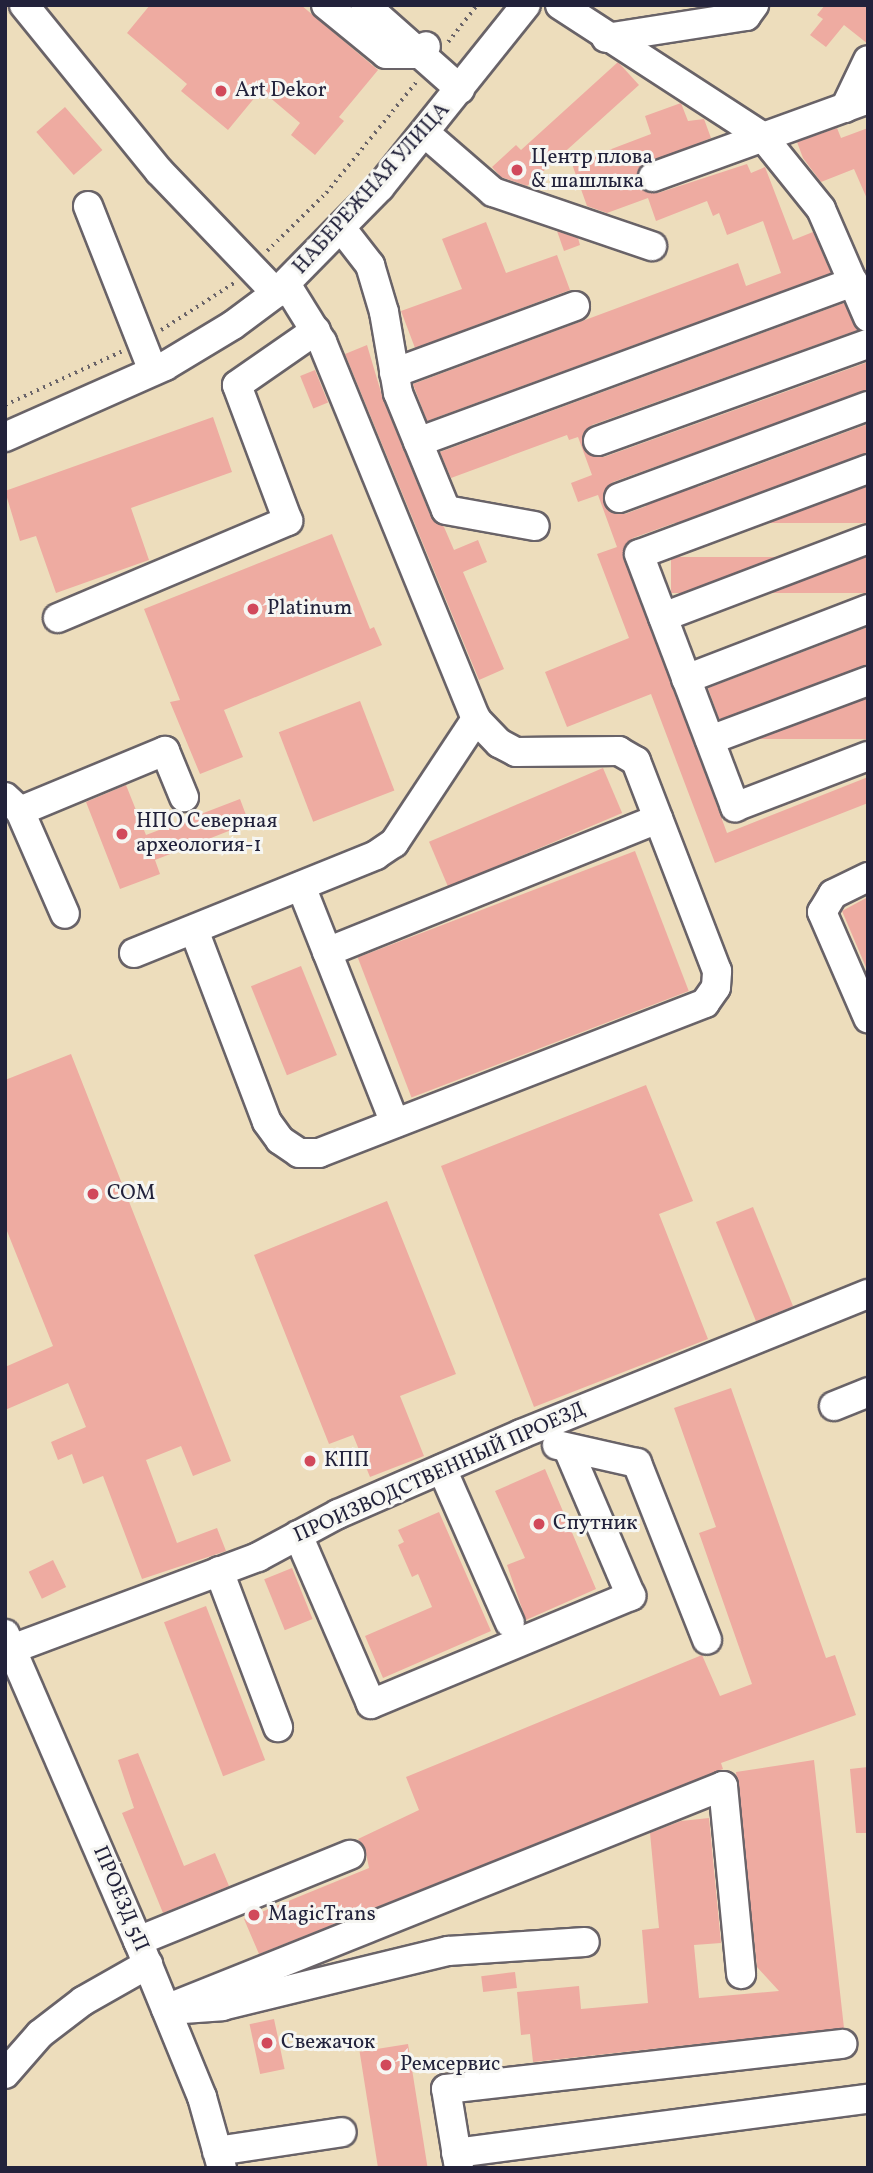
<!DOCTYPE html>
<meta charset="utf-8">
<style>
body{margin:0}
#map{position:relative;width:873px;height:2173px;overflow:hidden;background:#edddbc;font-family:Vollkorn,serif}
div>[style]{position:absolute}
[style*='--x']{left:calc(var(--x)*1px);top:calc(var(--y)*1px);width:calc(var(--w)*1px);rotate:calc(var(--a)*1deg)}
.building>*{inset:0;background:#eeaba1;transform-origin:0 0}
.path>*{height:3.5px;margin-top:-1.75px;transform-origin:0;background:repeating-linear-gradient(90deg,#696368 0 2px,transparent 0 7px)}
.roads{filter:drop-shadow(2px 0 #696368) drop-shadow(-2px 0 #696368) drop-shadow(0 2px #696368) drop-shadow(0 -2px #696368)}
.minor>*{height:28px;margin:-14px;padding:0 14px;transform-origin:14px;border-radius:14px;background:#fff}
.dots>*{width:19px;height:19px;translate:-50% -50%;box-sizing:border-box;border:4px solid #f6f6f2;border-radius:50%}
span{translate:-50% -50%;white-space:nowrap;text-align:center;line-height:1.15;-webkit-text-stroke:6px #f6f6f2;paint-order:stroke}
.poi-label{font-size:21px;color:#22223b}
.left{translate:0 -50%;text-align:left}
.street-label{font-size:21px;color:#22223b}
.frame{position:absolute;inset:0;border:7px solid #22223b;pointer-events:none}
</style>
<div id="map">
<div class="building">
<i style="clip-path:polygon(150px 5px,301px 5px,378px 70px,339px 117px,344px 121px,315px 155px,291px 135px,300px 123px,261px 90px,228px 130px,181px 91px,187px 84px,127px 33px)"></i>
<i style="clip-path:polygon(825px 5px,868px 5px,868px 44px,844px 25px,826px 47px,810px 35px,823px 19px,817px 15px)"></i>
<i style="clip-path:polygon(618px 62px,639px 85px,527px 186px,501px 177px,492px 167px,516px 145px,521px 150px)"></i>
<i style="clip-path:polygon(681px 103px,688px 121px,704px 119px,711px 138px,641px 166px,637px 175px,642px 189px,658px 193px,747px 164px,751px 173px,765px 167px,793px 240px,813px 232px,831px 273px,427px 421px,413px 384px,738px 263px,746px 286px,781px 273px,763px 221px,727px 235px,719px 213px,713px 216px,707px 201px,656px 221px,648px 198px,607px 213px,587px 206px,572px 164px,651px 134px,645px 116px)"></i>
<i style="left:65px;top:107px;width:57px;height:38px;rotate:49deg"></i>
<i style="clip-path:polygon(837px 128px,841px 138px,868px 128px,868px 201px,854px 169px,821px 182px,803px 158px,797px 142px)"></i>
<i style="clip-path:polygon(486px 222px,506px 273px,557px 255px,570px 290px,415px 348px,401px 311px,462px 289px,442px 239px)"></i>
<i style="clip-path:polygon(557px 231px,578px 238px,580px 245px,564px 251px)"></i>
<i style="clip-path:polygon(844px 303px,858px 330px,592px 425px,582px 437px,587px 453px,604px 457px,868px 362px,868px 390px,613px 482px,603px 495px,608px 510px,625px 514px,868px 424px,868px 453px,633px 538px,623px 551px,727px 833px,868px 777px,868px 803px,715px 863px,651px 694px,567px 727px,545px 672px,629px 638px,597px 554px,617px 547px,598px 495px,578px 502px,571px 483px,592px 475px,578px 437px,569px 440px,567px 435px,451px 478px,440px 452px)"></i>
<i style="clip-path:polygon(367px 345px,383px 399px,431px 517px,444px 527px,454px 550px,478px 540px,487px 562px,463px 572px,504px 669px,479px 680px,345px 354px)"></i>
<i style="left:315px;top:370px;width:35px;height:16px;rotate:68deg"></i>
<i style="clip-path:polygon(213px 417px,232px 472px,131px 508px,149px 560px,56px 593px,36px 536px,20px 541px,5px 491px)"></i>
<i style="left:868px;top:487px;width:36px;height:222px;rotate:90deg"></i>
<i style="clip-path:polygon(332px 534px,370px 629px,374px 627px,382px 645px,224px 710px,243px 757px,200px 774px,170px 702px,180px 700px,144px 609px)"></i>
<i style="left:868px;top:557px;width:36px;height:197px;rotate:90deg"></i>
<i style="clip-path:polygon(868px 627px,868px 665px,719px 719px,708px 688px)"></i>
<i style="left:868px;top:699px;width:40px;height:146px;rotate:90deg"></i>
<i style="left:360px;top:701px;width:96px;height:87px;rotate:69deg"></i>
<i style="left:603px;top:768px;width:49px;height:189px;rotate:67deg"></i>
<i style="clip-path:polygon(126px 785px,146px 835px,240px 799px,249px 823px,155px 860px,160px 874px,120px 889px,86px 802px)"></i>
<i style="left:635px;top:851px;width:150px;height:297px;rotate:69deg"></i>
<i style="clip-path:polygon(868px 897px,868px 972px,842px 911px)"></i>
<i style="left:301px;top:966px;width:96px;height:54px;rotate:68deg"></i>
<i style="clip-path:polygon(71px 1054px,231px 1461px,193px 1476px,181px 1446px,146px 1460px,177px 1543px,217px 1528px,226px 1551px,142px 1579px,103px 1476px,83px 1484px,72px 1454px,58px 1460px,51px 1442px,86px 1427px,68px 1383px,5px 1410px,5px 1367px,53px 1346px,5px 1226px,5px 1080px)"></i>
<i style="clip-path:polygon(646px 1085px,693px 1201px,659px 1214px,708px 1339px,534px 1407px,441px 1166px)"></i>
<i style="clip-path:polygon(387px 1201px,456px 1374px,400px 1396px,424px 1456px,370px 1477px,353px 1435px,329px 1444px,254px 1255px)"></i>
<i style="left:753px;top:1207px;width:107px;height:40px;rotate:68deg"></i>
<i style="clip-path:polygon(731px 1388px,826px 1658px,835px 1655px,856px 1715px,721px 1763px,723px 1769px,259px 1954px,244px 1919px,369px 1868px,365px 1848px,358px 1839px,419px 1810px,406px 1777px,702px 1655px,720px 1696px,752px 1684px,699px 1533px,716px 1527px,674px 1408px)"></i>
<i style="clip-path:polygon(545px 1469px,596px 1589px,526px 1620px,507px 1565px,525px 1558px,495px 1491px)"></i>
<i style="clip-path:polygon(439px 1512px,491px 1631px,383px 1678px,365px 1636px,432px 1607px,418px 1574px,412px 1577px,398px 1545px,404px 1542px,398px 1530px)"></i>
<i style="left:53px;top:1560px;width:30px;height:27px;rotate:64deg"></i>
<i style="left:292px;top:1568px;width:55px;height:30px;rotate:68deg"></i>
<i style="left:206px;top:1606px;width:165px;height:45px;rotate:69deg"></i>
<i style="clip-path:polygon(138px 1753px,184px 1866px,215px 1853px,229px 1886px,163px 1913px,122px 1813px,134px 1808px,118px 1760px)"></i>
<i style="clip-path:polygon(814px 1760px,844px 2028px,533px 2062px,530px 2034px,521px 2035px,517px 1992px,579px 1986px,581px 2009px,648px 2003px,642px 1930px,659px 1928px,650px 1833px,681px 1821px,709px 1818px,721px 1943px,694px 1945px,699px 1998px,779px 1991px,757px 1967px,736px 1772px)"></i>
<i style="clip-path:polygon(868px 1767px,868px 1833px,856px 1833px,850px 1769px)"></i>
<i style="left:515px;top:1972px;width:16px;height:34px;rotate:83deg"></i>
<i style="left:274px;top:2019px;width:51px;height:25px;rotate:78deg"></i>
<i style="left:408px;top:2044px;width:125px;height:49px;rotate:81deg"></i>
</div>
<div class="path">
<i style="--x:448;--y:42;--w:47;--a:-51.9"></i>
<i style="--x:267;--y:251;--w:83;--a:-44.5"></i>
<i style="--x:326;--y:193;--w:144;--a:-50.9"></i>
<i style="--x:161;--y:330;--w:87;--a:-32.8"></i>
<i style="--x:5;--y:405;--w:128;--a:-24.6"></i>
</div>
<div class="roads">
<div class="minor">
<i style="--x:24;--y:5;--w:214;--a:50.9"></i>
<i style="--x:159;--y:171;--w:169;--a:46.2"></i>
<i style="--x:326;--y:5;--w:77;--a:39.2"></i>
<i style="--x:386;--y:54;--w:35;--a:0"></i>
<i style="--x:421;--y:54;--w:9;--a:-58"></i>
<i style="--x:365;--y:5;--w:127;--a:41.5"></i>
<i style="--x:560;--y:5;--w:242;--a:33"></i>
<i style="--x:763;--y:137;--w:92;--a:51.1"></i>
<i style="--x:821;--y:209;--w:118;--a:66.5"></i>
<i style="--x:606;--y:38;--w:142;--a:-8.9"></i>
<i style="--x:746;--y:16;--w:14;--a:-54"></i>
<i style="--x:845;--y:108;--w:53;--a:-64.4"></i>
<i style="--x:425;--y:133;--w:90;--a:40.9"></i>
<i style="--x:493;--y:192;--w:168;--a:18.8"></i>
<i style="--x:653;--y:177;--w:229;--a:-19.9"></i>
<i style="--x:88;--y:206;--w:177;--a:68.5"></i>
<i style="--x:342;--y:229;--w:46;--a:52.1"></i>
<i style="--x:370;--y:265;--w:49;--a:73.4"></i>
<i style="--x:384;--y:312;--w:82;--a:80.2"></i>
<i style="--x:398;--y:393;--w:126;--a:67.7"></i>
<i style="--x:446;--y:510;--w:90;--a:10.2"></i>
<i style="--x:394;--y:373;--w:193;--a:-20.3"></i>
<i style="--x:5;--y:437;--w:175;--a:-23.9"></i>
<i style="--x:165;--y:366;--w:79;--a:-31.1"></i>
<i style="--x:233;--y:325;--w:54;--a:-36.7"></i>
<i style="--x:276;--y:293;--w:148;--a:-45.5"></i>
<i style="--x:380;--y:187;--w:233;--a:-51.3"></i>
<i style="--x:598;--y:441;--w:287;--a:-19.8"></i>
<i style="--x:418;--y:442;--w:464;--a:-20.2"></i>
<i style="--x:868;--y:469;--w:244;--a:159.6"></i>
<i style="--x:639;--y:554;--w:271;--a:69.2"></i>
<i style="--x:735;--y:807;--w:142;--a:-21"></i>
<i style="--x:619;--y:498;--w:265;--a:-20.3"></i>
<i style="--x:663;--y:617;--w:219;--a:-20.8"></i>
<i style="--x:58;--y:618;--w:250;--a:-22.9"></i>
<i style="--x:288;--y:521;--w:145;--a:-110.6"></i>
<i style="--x:237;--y:385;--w:96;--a:-34.8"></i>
<i style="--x:686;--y:679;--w:195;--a:-21"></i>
<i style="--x:710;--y:740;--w:169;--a:-20.5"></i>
<i style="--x:5;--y:797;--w:21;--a:43"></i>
<i style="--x:20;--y:811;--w:112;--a:66.4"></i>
<i style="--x:20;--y:811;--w:157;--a:-22.5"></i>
<i style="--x:165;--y:751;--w:50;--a:67.6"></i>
<i style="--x:868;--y:877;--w:39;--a:154"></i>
<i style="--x:833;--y:894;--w:21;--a:121"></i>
<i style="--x:822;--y:912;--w:116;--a:66.5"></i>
<i style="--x:301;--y:886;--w:255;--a:68.4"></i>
<i style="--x:194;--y:930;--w:205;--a:69.2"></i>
<i style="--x:267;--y:1122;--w:22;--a:54"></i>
<i style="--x:280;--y:1140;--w:23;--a:34"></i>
<i style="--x:299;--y:1153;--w:20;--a:0"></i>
<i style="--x:319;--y:1153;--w:414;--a:-21.2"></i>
<i style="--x:705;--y:1003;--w:19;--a:-55"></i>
<i style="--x:716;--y:987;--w:16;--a:-86"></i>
<i style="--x:717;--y:971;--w:225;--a:-111.1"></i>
<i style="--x:636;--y:761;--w:20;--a:-150"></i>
<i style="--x:619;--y:751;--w:103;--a:179.4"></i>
<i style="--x:516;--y:752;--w:19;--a:-152"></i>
<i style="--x:499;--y:743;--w:33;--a:-134"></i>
<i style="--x:476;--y:719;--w:407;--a:-112.2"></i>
<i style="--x:322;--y:342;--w:68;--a:-121.8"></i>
<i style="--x:327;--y:952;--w:357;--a:-21.9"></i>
<i style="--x:134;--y:953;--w:261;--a:-22"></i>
<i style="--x:376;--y:855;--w:22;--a:-34"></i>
<i style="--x:394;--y:843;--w:149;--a:-56.5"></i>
<i style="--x:834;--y:1406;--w:37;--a:-22"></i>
<i style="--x:557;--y:1445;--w:82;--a:12.7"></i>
<i style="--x:637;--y:1463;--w:190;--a:68.4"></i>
<i style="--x:442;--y:1469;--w:168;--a:66.2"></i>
<i style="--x:298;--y:1535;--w:184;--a:66.6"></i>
<i style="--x:371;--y:1704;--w:282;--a:-22.6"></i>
<i style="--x:631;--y:1596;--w:160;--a:-113.2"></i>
<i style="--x:219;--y:1571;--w:167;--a:69.3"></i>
<i style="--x:5;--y:1634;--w:335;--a:66.6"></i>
<i style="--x:138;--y:1941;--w:169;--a:67.7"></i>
<i style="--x:202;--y:2097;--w:74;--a:74.3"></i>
<i style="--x:12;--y:1649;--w:263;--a:-20.5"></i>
<i style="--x:258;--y:1557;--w:91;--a:-28.3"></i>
<i style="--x:338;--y:1514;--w:200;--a:-23.6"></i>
<i style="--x:521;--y:1434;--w:374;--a:-22"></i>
<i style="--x:138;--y:1941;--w:229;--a:-22.1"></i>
<i style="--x:166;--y:2009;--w:600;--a:-21.82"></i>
<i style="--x:723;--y:1786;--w:189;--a:84.5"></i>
<i style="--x:183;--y:2009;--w:39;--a:-4"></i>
<i style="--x:222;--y:2006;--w:233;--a:-13.7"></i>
<i style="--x:448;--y:1951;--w:137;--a:-3.8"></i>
<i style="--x:5;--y:2074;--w:53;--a:-48.8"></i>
<i style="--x:40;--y:2034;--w:54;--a:-37.5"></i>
<i style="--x:83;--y:2001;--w:75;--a:-29.6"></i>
<i style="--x:217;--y:2151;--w:126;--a:-8.6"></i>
<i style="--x:456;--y:2153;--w:416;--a:-7.5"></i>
<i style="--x:459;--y:2168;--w:80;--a:-99.3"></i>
<i style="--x:446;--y:2089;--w:399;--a:-6.5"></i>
</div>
</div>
<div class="dots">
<i style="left:221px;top:91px;background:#d1495b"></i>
<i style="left:517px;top:170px;background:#d1495b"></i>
<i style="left:253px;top:609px;background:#d1495b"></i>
<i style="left:122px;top:834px;background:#d1495b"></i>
<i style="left:93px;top:1194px;background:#d1495b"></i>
<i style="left:310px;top:1461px;background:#d1495b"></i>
<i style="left:539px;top:1524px;background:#d1495b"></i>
<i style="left:254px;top:1915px;background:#d1495b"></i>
<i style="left:267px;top:2043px;background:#d1495b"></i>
<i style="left:386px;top:2065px;background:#d1495b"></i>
</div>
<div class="poi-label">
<span class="left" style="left:235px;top:91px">Art Dekor</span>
<span class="left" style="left:531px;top:170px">Центр плова<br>&amp; шашлыка</span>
<span class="left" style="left:267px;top:609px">Platinum</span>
<span class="left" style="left:136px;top:834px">НПО Северная<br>археология-1</span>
<span class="left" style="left:107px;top:1194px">СОМ</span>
<span class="left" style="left:324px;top:1461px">КПП</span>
<span class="left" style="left:553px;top:1524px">Спутник</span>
<span class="left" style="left:268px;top:1915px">MagicTrans</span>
<span class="left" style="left:281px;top:2043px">Свежачок</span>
<span class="left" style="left:400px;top:2065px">Ремсервис</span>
</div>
<div class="street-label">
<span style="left:372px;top:189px;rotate:-48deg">НАБЕРЕЖНАЯ УЛИЦА</span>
<span style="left:440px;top:1473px;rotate:-24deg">ПРОИЗВОДСТВЕННЫЙ ПРОЕЗД</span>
<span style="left:120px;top:1899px;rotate:67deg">ПРОЕЗД 5П</span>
</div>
<div class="frame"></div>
</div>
